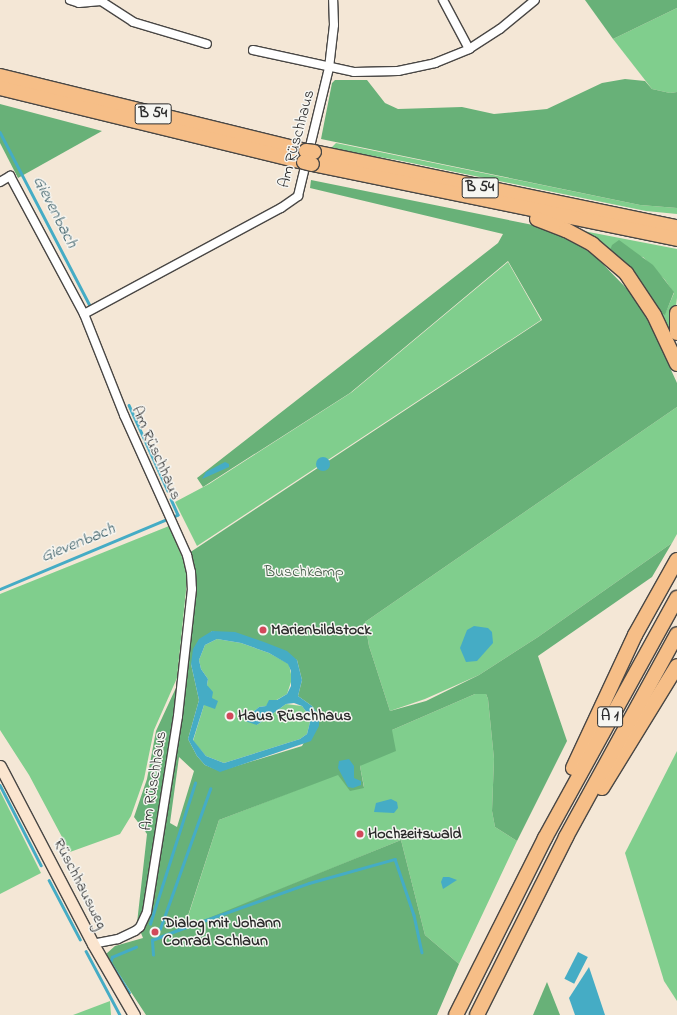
<!DOCTYPE html>
<meta charset="utf-8">
<style>
body{margin:0}
#map{position:relative;width:677px;height:1015px;overflow:hidden;background:#f4e7d6;font-family:"Indie Flower",sans-serif}
div>[style]{position:absolute}
[style*='--x']{left:calc(var(--x)*1px);top:calc(var(--y)*1px);width:calc(var(--w)*1px);rotate:calc(var(--a)*1deg)}
.green>*{inset:0;background:#80ce8d}
.forest>*{inset:0;background:#68b178}
.water>*{inset:0;background:#45acc5;transform-origin:0 0}
.round{border-radius:50%}
.stream>*{height:2.5px;margin:-1.25px;padding:0 1.25px;transform-origin:1.25px;border-radius:1.25px;background:#45acc5}
.roads{filter:drop-shadow(1px 0 #494745) drop-shadow(-1px 0 #494745) drop-shadow(0 1px #494745) drop-shadow(0 -1px #494745)}
.street>*{height:8px;margin:-4px;padding:0 4px;transform-origin:4px;border-radius:4px;background:#fff}
.secondary>*{height:11px;margin:-5.5px;padding:0 5.5px;transform-origin:5.5px;border-radius:5.5px;background:#fbe5cf}
.highway>*{height:14px;margin:-7px;padding:0 7px;transform-origin:7px;border-radius:7px;background:#f6be87}
.bridges{filter:drop-shadow(1px 0 #494745) drop-shadow(-1px 0 #494745) drop-shadow(0 1px #494745) drop-shadow(0 -1px #494745)}
.highway-bridge>*{height:14px;margin:-7px;padding:0 7px;transform-origin:7px;border-radius:7px;background:#f6be87}
.dots>*{width:11px;height:11px;translate:-50% -50%;box-sizing:border-box;border:2px solid #f6f6f2;border-radius:50%}
span{translate:-50% -50%;white-space:nowrap;text-align:center;line-height:1.15;-webkit-text-stroke:3px #f6f6f2;paint-order:stroke}
.shield-label span{padding:1px 3px;background:#f6f6f2;border:1px solid;border-radius:3px;-webkit-text-stroke-width:0}
.shield-label{font-size:15px;color:#2b2b2b;font-weight:700}
.street-label{font-size:16px;color:#2b2b2b}
.park-label{font-size:16px;color:#445c48}
.poi-label{font-size:16px;color:#2b2b2b;font-weight:700}
.left{translate:0 -50%;text-align:left}
.water-label{font-size:17px;color:#345861;font-style:italic}
</style>
<div id="map">
<div class="green">
<i style="clip-path:polygon(677px 8px,677px 92px,670px 93px,652px 89px,613px 39px)"></i>
<i style="clip-path:polygon(336px 143px,640px 205px,677px 208px,677px 214px,646px 211px,397px 160px,330px 149px)"></i>
<i style="clip-path:polygon(573px 229px,677px 249px,677px 298px,673px 330px,677px 356px,655px 310px,665px 314px,674px 293px,665px 280px,643px 257px,609px 253px)"></i>
<i style="clip-path:polygon(508px 262px,541px 320px,197px 546px,175px 502px,209px 484px,352px 392px)"></i>
<i style="clip-path:polygon(677px 407px,677px 534px,672px 543px,538px 637px,479px 675px,425px 699px,390px 711px,369px 646px,365px 622px)"></i>
<i style="clip-path:polygon(169px 526px,188px 571px,177px 678px,154px 730px,144px 779px,131px 816px,120px 834px,70px 852px,29px 775px,0 730px,0 594px)"></i>
<i style="clip-path:polygon(217px 639px,241px 643px,269px 653px,289px 664px,292px 679px,287px 694px,266px 706px,259px 707px,253px 712px,257px 725px,286px 704px,302px 706px,311px 718px,307px 734px,300px 739px,224px 763px,206px 756px,193px 741px,204px 705px,212px 699px,207px 685px,208px 679px,201px 669px,199px 660px,205px 645px)"></i>
<i style="clip-path:polygon(475px 694px,486px 694px,488px 699px,494px 759px,492px 811px,495px 827px,517px 841px,459px 964px,425px 935px,401px 840px,184px 929px,219px 820px,338px 774px,364px 787px,360px 766px,392px 730px)"></i>
<i style="clip-path:polygon(677px 751px,677px 1001px,664px 981px,625px 853px)"></i>
<i style="clip-path:polygon(0 791px,41px 873px,0 894px)"></i>
<i style="clip-path:polygon(110px 1001px,111px 1015px,73px 1015px)"></i>
</div>
<div class="forest">
<i style="clip-path:polygon(585px 0,677px 0,677px 8px,613px 39px)"></i>
<i style="clip-path:polygon(625px 79px,645px 81px,652px 89px,670px 93px,677px 92px,677px 208px,640px 205px,321px 139px,332px 83px,335px 80px,367px 80px,385px 103px,398px 109px,462px 107px,494px 114px,547px 109px,602px 83px)"></i>
<i style="clip-path:polygon(0 104px,102px 131px,18px 178px,0 143px)"></i>
<i style="clip-path:polygon(evenodd,311px 180px,543px 227px,570px 239px,595px 256px,632px 294px,651px 326px,677px 383px,677px 407px,365px 622px,369px 646px,390px 711px,426px 701px,479px 675px,538px 637px,672px 543px,652px 577px,538px 656px,567px 741px,517px 841px,495px 827px,492px 811px,494px 759px,488px 699px,486px 694px,475px 694px,392px 730px,396px 751px,360px 766px,364px 788px,350px 791px,338px 775px,219px 820px,184px 928px,401px 840px,425px 935px,459px 964px,437px 1015px,146px 1015px,106px 954px,115px 946px,143px 938px,137px 923px,147px 834px,134px 817px,147px 779px,156px 731px,180px 679px,191px 623px,189px 553px,542px 320px,508px 261px,350px 393px,203px 487px,197px 478px,498px 243px,503px 234px,310px 188px,311px 180px,212px 631px,297px 660px,302px 680px,298px 696px,312px 706px,319px 715px,302px 746px,220px 771px,205px 765px,197px 756px,188px 739px,199px 700px,191px 664px,212px 631px,311px 180px,179px 757px,194px 771px,177px 827px,170px 823px,179px 757px)"></i>
<i style="clip-path:polygon(619px 240px,653px 265px,674px 292px,665px 315px,655px 310px,609px 253px,612px 245px)"></i>
<i style="clip-path:polygon(547px 982px,560px 1015px,533px 1015px)"></i>
</div>
<div class="water">
<i class="round" style="left:316px;top:457px;width:14px;height:14px"></i>
<i style="clip-path:polygon(225px 462px,229px 464px,229px 467px,202px 479px,206px 472px)"></i>
<i style="clip-path:polygon(474px 626px,488px 628px,492px 632px,493px 643px,477px 661px,466px 662px,460px 648px,467px 630px)"></i>
<i style="clip-path:polygon(evenodd,212px 631px,235px 632px,264px 642px,287px 651px,297px 660px,302px 680px,298px 696px,312px 706px,319px 715px,319px 726px,311px 741px,220px 772px,205px 765px,197px 756px,188px 739px,199px 700px,191px 664px,193px 649px,199px 639px,212px 631px,217px 639px,241px 643px,269px 653px,288px 664px,291px 671px,291px 686px,287px 694px,277px 700px,269px 700px,266px 706px,259px 707px,253px 712px,249px 711px,245px 721px,257px 725px,286px 704px,294px 703px,302px 706px,311px 718px,307px 734px,300px 739px,224px 763px,206px 756px,193px 740px,204px 705px,215px 709px,218px 701px,212px 698px,213px 692px,207px 685px,208px 679px,201px 669px,199px 660px,205px 645px,217px 639px)"></i>
<i style="clip-path:polygon(349px 759px,354px 766px,354px 778px,361px 781px,361px 785px,353px 788px,348px 787px,338px 768px,339px 761px)"></i>
<i style="clip-path:polygon(391px 799px,397px 802px,398px 808px,394px 813px,374px 812px,376px 803px)"></i>
<i style="clip-path:polygon(443px 877px,449px 877px,457px 880px,443px 889px,441px 882px)"></i>
<i style="left:578px;top:952px;width:11px;height:30px;rotate:27deg"></i>
<i style="clip-path:polygon(589px 967px,605px 1015px,575px 1015px,569px 998px)"></i>
</div>
<div class="stream">
<i style="--x:0;--y:132;--w:194;--a:62.6"></i>
<i style="--x:129;--y:405;--w:94;--a:65.6"></i>
<i style="--x:171;--y:499;--w:17;--a:66"></i>
<i style="--x:178;--y:515;--w:2;--a:153"></i>
<i style="--x:0;--y:589;--w:179;--a:-22.7"></i>
<i style="--x:0;--y:785;--w:90;--a:62.9"></i>
<i style="--x:49;--y:880;--w:67;--a:62.3"></i>
<i style="--x:150;--y:924;--w:148;--a:-72.3"></i>
<i style="--x:160;--y:929;--w:149;--a:-70.3"></i>
<i style="--x:86;--y:951;--w:72;--a:62"></i>
<i style="--x:153;--y:955;--w:15;--a:-94"></i>
<i style="--x:152;--y:940;--w:28;--a:-21"></i>
<i style="--x:178;--y:930;--w:139;--a:-19.7"></i>
<i style="--x:309;--y:883;--w:89;--a:-15.6"></i>
<i style="--x:395;--y:859;--w:59;--a:71.3"></i>
<i style="--x:414;--y:915;--w:38;--a:78"></i>
<i style="--x:129;--y:993;--w:36;--a:-122"></i>
<i style="--x:110;--y:963;--w:6;--a:-72"></i>
<i style="--x:112;--y:957;--w:26;--a:-23"></i>
</div>
<div class="roads">
<div class="street">
<i style="--x:70;--y:0;--w:9;--a:18"></i>
<i style="--x:79;--y:3;--w:22;--a:-5"></i>
<i style="--x:101;--y:1;--w:38;--a:33"></i>
<i style="--x:133;--y:22;--w:77;--a:16.6"></i>
<i style="--x:443;--y:0;--w:55;--a:62"></i>
<i style="--x:253;--y:50;--w:103;--a:12.3"></i>
<i style="--x:354;--y:72;--w:44;--a:-1.3"></i>
<i style="--x:398;--y:71;--w:38;--a:-12"></i>
<i style="--x:435;--y:63;--w:37;--a:-22"></i>
<i style="--x:469;--y:49;--w:37;--a:-33"></i>
<i style="--x:500;--y:29;--w:45;--a:-39.6"></i>
<i style="--x:0;--y:182;--w:12;--a:-31"></i>
<i style="--x:10;--y:176;--w:157;--a:61.8"></i>
<i style="--x:84;--y:314;--w:109;--a:68.4"></i>
<i style="--x:124;--y:415;--w:154;--a:65.8"></i>
<i style="--x:187;--y:555;--w:17;--a:77"></i>
<i style="--x:191;--y:572;--w:17;--a:87"></i>
<i style="--x:192;--y:589;--w:128;--a:96.3"></i>
<i style="--x:178;--y:716;--w:198;--a:99"></i>
<i style="--x:147;--y:912;--w:17;--a:115"></i>
<i style="--x:140;--y:927;--w:6;--a:141"></i>
<i style="--x:135;--y:931;--w:19;--a:155"></i>
<i style="--x:118;--y:939;--w:25;--a:169"></i>
<i style="--x:84;--y:314;--w:224;--a:-28.3"></i>
<i style="--x:281;--y:208;--w:21;--a:-35"></i>
<i style="--x:298;--y:196;--w:132;--a:-76.4"></i>
<i style="--x:329;--y:68;--w:43;--a:-83.4"></i>
<i style="--x:334;--y:25;--w:25;--a:-92"></i>
</div>
<div class="secondary">
<i style="--x:0;--y:766;--w:201;--a:62.4"></i>
<i style="--x:93;--y:944;--w:82;--a:60"></i>
</div>
<div class="highway">
<i style="--x:0;--y:76;--w:315;--a:13.8"></i>
<i style="--x:0;--y:88;--w:313;--a:13.7"></i>
<i style="--x:314;--y:152;--w:371;--a:11.7"></i>
<i style="--x:312;--y:164;--w:373;--a:11.6"></i>
<i style="--x:537;--y:219;--w:31;--a:21"></i>
<i style="--x:566;--y:230;--w:30;--a:28"></i>
<i style="--x:592;--y:244;--w:45;--a:40.5"></i>
<i style="--x:626;--y:273;--w:50;--a:56.3"></i>
<i style="--x:654;--y:315;--w:54;--a:64.9"></i>
<i style="--x:677;--y:313;--w:20;--a:90"></i>
<i style="--x:573;--y:768;--w:147;--a:-65"></i>
<i style="--x:635;--y:635;--w:86;--a:-60.8"></i>
<i style="--x:602;--y:788;--w:143;--a:-58.4"></i>
<i style="--x:456;--y:1015;--w:198;--a:-63.3"></i>
<i style="--x:545;--y:838;--w:274;--a:-61.2"></i>
<i style="--x:477;--y:1015;--w:199;--a:-63.4"></i>
<i style="--x:566;--y:837;--w:231;--a:-61.3"></i>
</div>
</div>
<div class="bridges">
<div class="highway-bridge">
<i style="--x:306;--y:151;--w:8;--a:7"></i>
<i style="--x:304;--y:162;--w:8;--a:14"></i>
</div>
</div>
<div class="dots">
<i style="left:263px;top:630px;background:#d1495b"></i>
<i style="left:230px;top:716px;background:#d1495b"></i>
<i style="left:360px;top:834px;background:#d1495b"></i>
<i style="left:155px;top:932px;background:#d1495b"></i>
</div>
<div class="shield-label">
<span style="left:153px;top:114px">B 54</span>
<span style="left:480px;top:188px">B 54</span>
<span style="left:610px;top:717px">A 1</span>
</div>
<div class="street-label">
<span style="left:297px;top:139px;rotate:-75deg">Am Rüschhaus</span>
<span style="left:156px;top:453px;rotate:66deg">Am Rüschhaus</span>
<span style="left:154px;top:781px;rotate:-81deg">Am Rüschhaus</span>
<span style="left:80px;top:884px;rotate:63deg">Rüschhausweg</span>
</div>
<div class="park-label">
<span style="left:304px;top:572px">Buschkamp</span>
</div>
<div class="poi-label">
<span class="left" style="left:271px;top:630px">Marienbildstock</span>
<span class="left" style="left:238px;top:716px">Haus Rüschhaus</span>
<span class="left" style="left:368px;top:834px">Hochzeitswald</span>
<span class="left" style="left:163px;top:932px">Dialog mit Johann<br>Conrad Schlaun</span>
</div>
<div class="water-label">
<span style="left:55px;top:212px;rotate:63deg">Gievenbach</span>
<span style="left:78px;top:543px;rotate:-22deg">Gievenbach</span>
</div>
</div>
